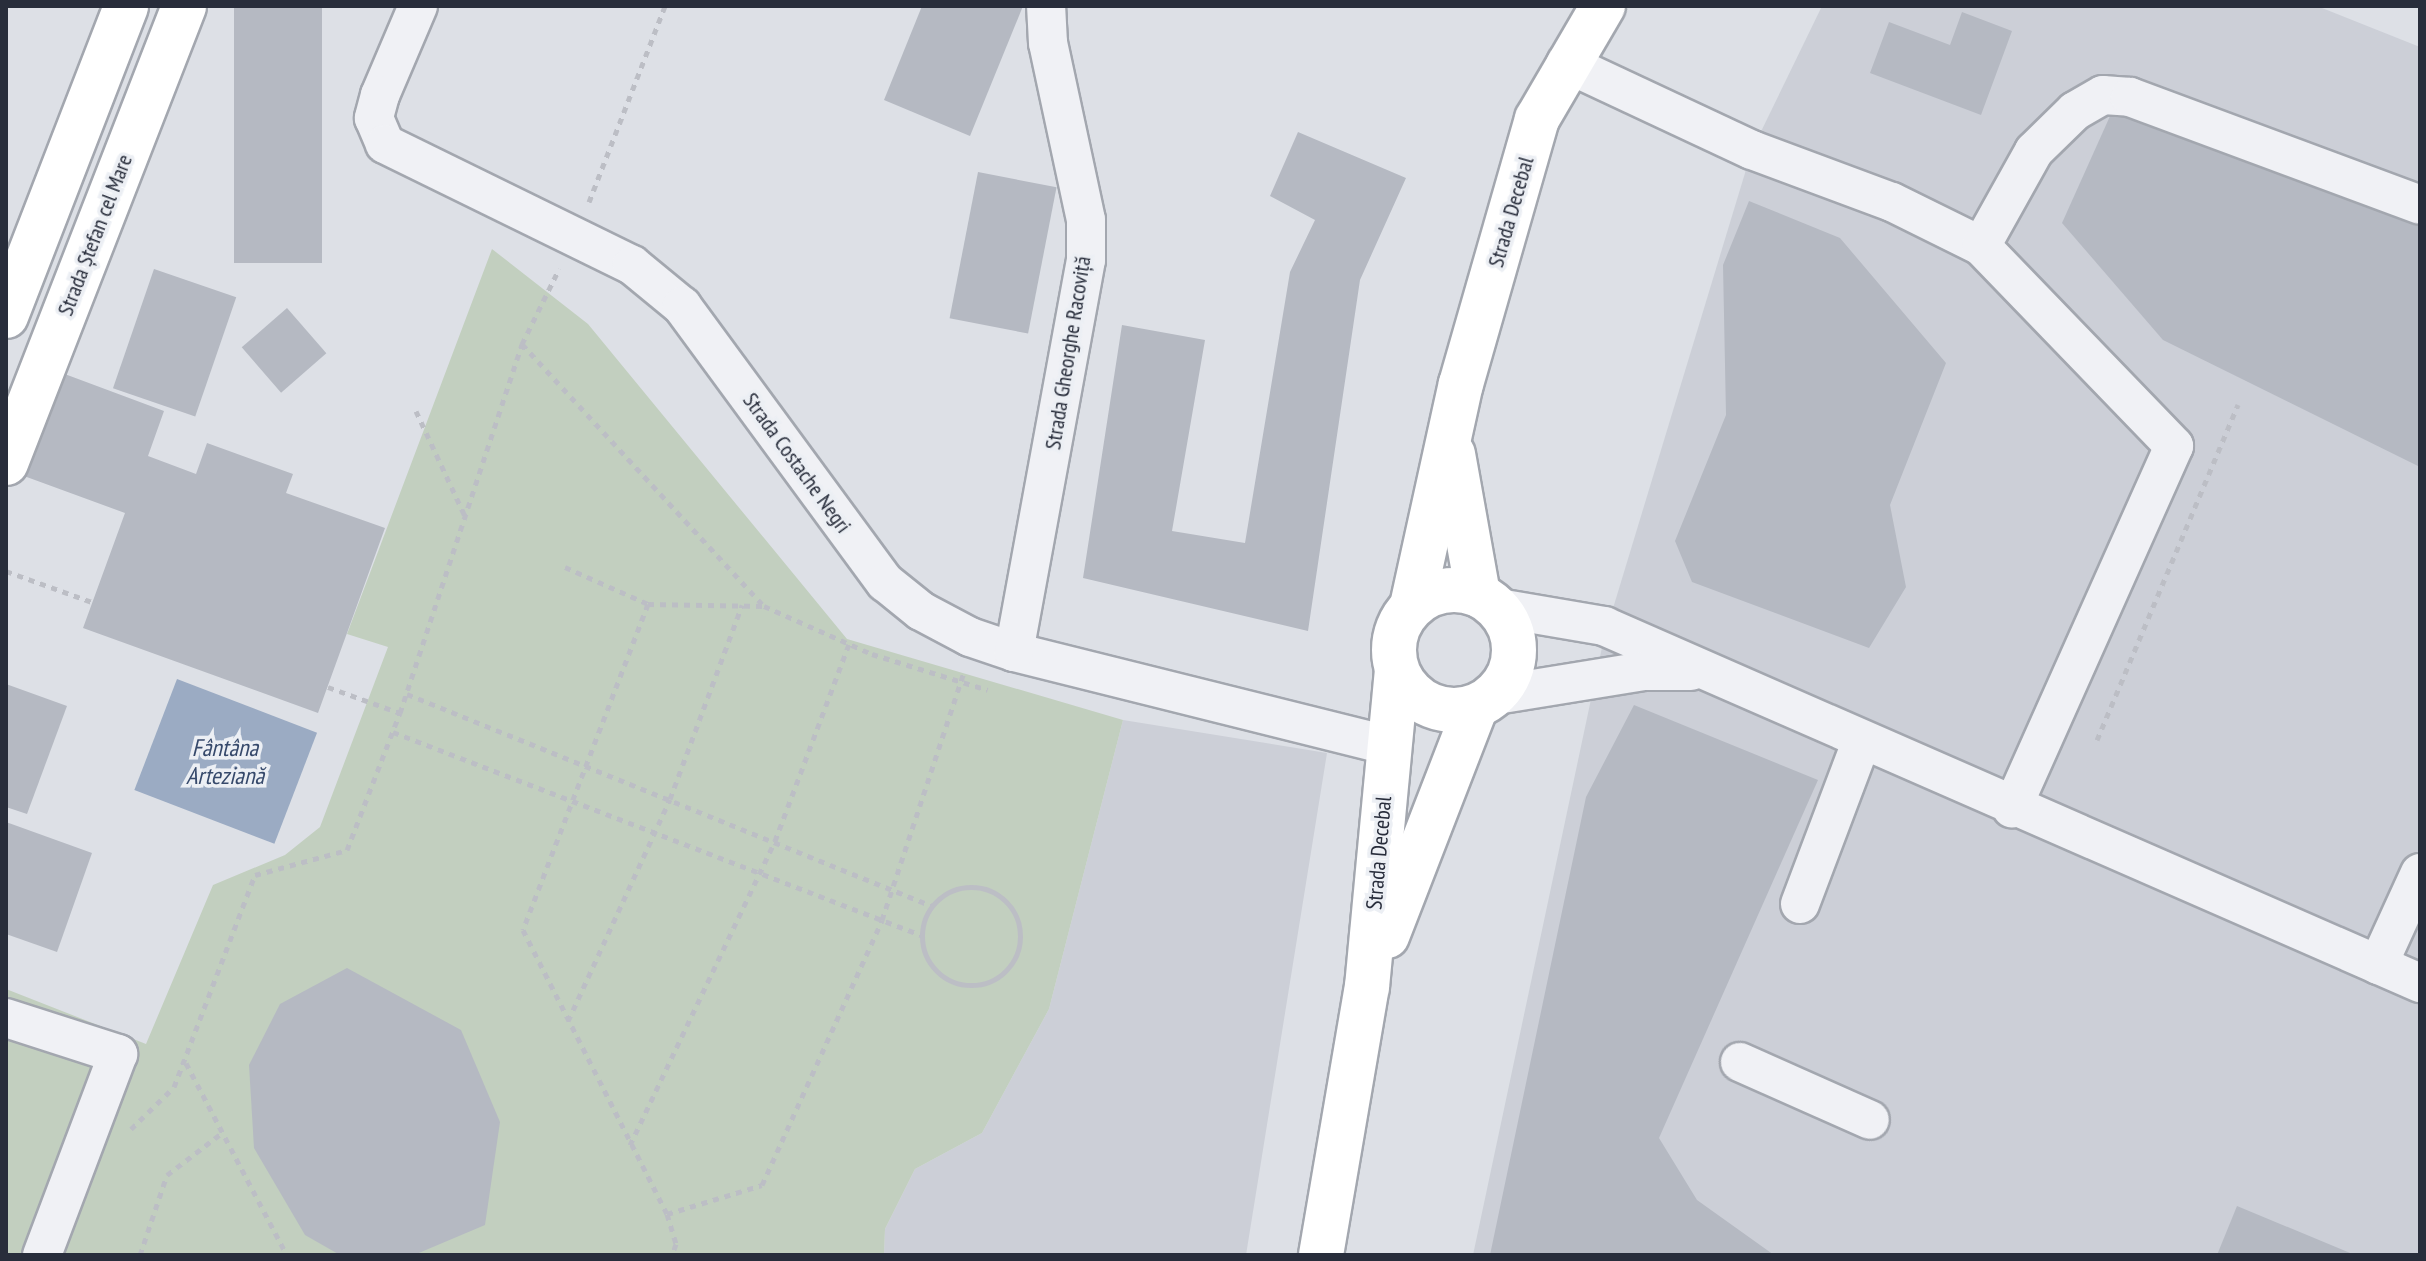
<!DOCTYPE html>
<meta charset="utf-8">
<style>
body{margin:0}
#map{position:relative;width:2426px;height:1261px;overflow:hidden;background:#dde0e6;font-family:"PT Sans Narrow",sans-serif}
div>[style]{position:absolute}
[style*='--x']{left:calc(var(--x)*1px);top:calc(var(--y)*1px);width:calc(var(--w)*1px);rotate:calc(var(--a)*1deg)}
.built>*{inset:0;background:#cccfd7}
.green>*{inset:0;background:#c2cfbf}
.water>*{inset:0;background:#9babc3;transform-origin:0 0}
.building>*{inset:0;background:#b5b9c2;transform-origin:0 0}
.path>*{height:5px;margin-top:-2.5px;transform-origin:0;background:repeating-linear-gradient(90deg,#bcbec5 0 6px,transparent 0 12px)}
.path>.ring{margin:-2.5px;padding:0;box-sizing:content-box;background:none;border:5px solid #bcbec5;border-radius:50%}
.roads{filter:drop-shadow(2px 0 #a3a7af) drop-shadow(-2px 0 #a3a7af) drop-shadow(0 2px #a3a7af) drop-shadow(0 -2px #a3a7af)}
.minor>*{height:38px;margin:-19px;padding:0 19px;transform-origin:19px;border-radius:19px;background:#f0f1f5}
.major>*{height:44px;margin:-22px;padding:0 22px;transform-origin:22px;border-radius:22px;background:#fff}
.major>.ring{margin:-22px;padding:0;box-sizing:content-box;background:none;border:44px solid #fff;border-radius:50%}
span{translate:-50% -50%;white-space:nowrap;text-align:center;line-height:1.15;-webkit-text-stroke:7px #eceff4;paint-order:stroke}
.street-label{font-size:22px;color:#282d3b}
.water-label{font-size:24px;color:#36496b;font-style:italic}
.frame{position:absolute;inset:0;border:8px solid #282d3b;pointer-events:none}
</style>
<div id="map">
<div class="built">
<i style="clip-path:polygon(1822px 6px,2317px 6px,2420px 47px,2420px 1255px,1473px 1255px,1604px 638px,1752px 150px)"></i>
<i style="clip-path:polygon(1123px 720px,1327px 753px,1246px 1255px,884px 1255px,885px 1229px,915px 1169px,982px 1133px,1049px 1009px)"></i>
</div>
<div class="green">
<i style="clip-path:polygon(492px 249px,588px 324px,847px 639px,1123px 720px,1049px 1009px,982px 1133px,915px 1169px,885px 1229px,884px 1255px,6px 1255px,6px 989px,146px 1044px,213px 885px,285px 855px,320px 827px,388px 647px,347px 634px)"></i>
</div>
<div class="water">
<i style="left:177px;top:679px;width:150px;height:119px;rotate:21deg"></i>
</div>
<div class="building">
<i style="left:234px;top:6px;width:88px;height:257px"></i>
<i style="clip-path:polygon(922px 6px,1023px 6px,970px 136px,884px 100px)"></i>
<i style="clip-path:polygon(1962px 12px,2012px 31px,1981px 115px,1870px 73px,1889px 22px,1950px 45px)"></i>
<i style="clip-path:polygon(2115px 105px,2420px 219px,2420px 467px,2163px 340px,2062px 223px)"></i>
<i style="clip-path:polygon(1298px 132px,1406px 178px,1360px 280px,1308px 631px,1083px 578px,1122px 325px,1205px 340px,1172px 531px,1245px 543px,1290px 272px,1315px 220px,1270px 196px)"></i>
<i style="left:978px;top:172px;width:80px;height:149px;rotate:11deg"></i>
<i style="clip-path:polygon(1749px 201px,1840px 238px,1946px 363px,1890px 505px,1906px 587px,1869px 648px,1692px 582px,1675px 541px,1726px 415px,1723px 265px)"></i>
<i style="left:154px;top:269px;width:87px;height:126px;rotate:19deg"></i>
<i style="left:287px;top:308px;width:60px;height:60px;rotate:49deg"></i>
<i style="clip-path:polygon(62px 373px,164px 411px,148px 456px,196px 474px,207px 443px,293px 474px,286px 493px,385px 528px,318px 713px,83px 628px,125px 513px,24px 476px)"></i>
<i style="clip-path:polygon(6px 684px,67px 706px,27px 814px,6px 807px)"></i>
<i style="clip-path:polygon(1634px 705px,1818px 780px,1659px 1138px,1697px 1200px,1774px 1255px,1490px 1255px,1586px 797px)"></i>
<i style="clip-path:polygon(6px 822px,92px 853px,57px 952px,6px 934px)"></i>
<i style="clip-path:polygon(347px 968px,461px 1030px,500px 1122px,485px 1225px,414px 1255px,340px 1255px,305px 1235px,254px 1148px,249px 1065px,280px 1004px)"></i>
<i style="clip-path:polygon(2237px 1206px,2355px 1255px,2217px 1255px)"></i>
</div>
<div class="path">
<i style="--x:589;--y:202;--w:210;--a:-68.8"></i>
<i style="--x:522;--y:344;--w:355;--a:47.3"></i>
<i style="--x:416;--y:411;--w:116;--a:65"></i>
<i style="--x:565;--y:567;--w:91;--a:24"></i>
<i style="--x:648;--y:604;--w:116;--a:1"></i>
<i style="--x:764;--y:606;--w:118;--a:24"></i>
<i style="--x:872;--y:654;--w:121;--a:17.2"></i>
<i style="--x:6;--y:571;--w:91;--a:19.8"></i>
<i style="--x:648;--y:604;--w:349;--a:111"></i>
<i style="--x:523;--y:930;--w:318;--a:63.1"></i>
<i style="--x:667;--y:1214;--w:31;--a:73"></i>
<i style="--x:676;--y:1244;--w:12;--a:110"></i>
<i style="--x:328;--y:687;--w:77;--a:19.9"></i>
<i style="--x:407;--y:694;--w:566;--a:21.99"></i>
<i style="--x:393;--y:732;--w:566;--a:21.03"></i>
<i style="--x:2097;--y:740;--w:364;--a:-67.2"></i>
<i class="ring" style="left:922px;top:887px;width:93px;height:93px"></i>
<i style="--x:568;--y:1021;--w:244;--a:-65.3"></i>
<i style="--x:670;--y:799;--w:207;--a:-69.6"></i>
<i style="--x:186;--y:1063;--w:217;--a:62.3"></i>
<i style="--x:131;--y:1129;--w:60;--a:-44.3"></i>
<i style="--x:174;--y:1087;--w:227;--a:-69.1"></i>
<i style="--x:255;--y:875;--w:95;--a:-15.2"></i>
<i style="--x:347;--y:850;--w:147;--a:-68.9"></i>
<i style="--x:400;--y:713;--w:389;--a:-71.7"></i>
<i style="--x:522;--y:344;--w:84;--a:-63.7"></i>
<i style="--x:630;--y:1145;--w:337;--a:-64.5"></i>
<i style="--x:775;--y:841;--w:210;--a:-69.4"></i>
<i style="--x:667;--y:1214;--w:99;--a:-17"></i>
<i style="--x:762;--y:1185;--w:291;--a:-65.6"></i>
<i style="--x:882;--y:920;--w:261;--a:-71.7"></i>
<i style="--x:140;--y:1255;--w:84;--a:-71.4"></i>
<i style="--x:167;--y:1175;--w:69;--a:-37.4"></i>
</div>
<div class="roads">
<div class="minor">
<i style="--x:418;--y:6;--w:97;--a:113.1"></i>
<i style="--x:380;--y:95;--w:24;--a:105"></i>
<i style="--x:374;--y:118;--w:28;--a:67"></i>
<i style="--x:385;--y:144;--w:275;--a:26.1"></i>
<i style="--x:632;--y:265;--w:65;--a:39.4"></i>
<i style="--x:682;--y:306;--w:343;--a:53.7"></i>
<i style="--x:885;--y:582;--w:46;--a:38.9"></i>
<i style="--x:921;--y:611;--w:55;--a:28"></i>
<i style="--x:970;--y:637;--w:46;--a:18.8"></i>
<i style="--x:1014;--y:652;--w:388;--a:14"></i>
<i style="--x:1566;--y:63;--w:205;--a:25.1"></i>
<i style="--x:1752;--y:150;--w:149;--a:20.4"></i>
<i style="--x:1892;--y:202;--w:99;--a:26.3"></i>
<i style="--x:1981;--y:246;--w:278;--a:46"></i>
<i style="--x:2174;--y:446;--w:397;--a:114.1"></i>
<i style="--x:1981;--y:246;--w:109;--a:-60.8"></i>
<i style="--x:2034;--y:151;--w:57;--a:-44.3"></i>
<i style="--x:2075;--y:111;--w:32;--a:-30"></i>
<i style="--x:2103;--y:95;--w:27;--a:4"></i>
<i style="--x:2130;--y:97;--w:309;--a:20.4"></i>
<i style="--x:1498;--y:608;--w:108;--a:9.6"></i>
<i style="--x:1604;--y:626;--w:891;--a:23.63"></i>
<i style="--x:1014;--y:652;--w:399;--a:-79.6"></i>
<i style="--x:1086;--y:260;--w:40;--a:-90"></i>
<i style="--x:1086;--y:220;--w:181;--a:-102.1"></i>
<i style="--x:1048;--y:43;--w:37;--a:-93"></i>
<i style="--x:1496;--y:695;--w:150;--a:-9.2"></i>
<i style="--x:1644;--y:671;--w:47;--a:0"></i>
<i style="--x:1800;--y:904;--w:175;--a:-69.3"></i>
<i style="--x:2378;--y:965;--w:101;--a:-65.5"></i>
<i style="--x:6;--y:1018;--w:118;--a:17.8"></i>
<i style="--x:118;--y:1054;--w:215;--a:110.7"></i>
<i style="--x:1740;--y:1062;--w:142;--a:24"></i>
</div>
<div class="major">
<i style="--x:6;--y:316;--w:332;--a:-68.8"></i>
<i style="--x:1453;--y:454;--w:143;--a:79.9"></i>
<i style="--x:6;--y:463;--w:490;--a:-68.7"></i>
<i class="ring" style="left:1394px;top:590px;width:76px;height:76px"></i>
<i style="--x:1412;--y:606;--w:227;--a:-77.6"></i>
<i style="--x:1461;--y:384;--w:276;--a:-74"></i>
<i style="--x:1537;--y:119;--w:131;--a:-59.7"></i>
<i style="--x:1387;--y:936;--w:246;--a:-68.8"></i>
<i style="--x:1321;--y:1255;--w:272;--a:-80.3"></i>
<i style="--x:1367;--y:987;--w:316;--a:-84.6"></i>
</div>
</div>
<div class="street-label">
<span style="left:1511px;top:212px;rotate:-74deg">Strada Decebal</span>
<span style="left:95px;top:235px;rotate:-69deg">Strada Ștefan cel Mare</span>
<span style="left:1068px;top:353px;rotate:-81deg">Strada Gheorghe Racoviță</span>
<span style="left:797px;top:463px;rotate:54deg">Strada Costache Negri</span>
<span style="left:1379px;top:853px;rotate:-85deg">Strada Decebal</span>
</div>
<div class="water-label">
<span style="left:225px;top:762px">Fântâna<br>Arteziană</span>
</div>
<div class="frame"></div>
</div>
